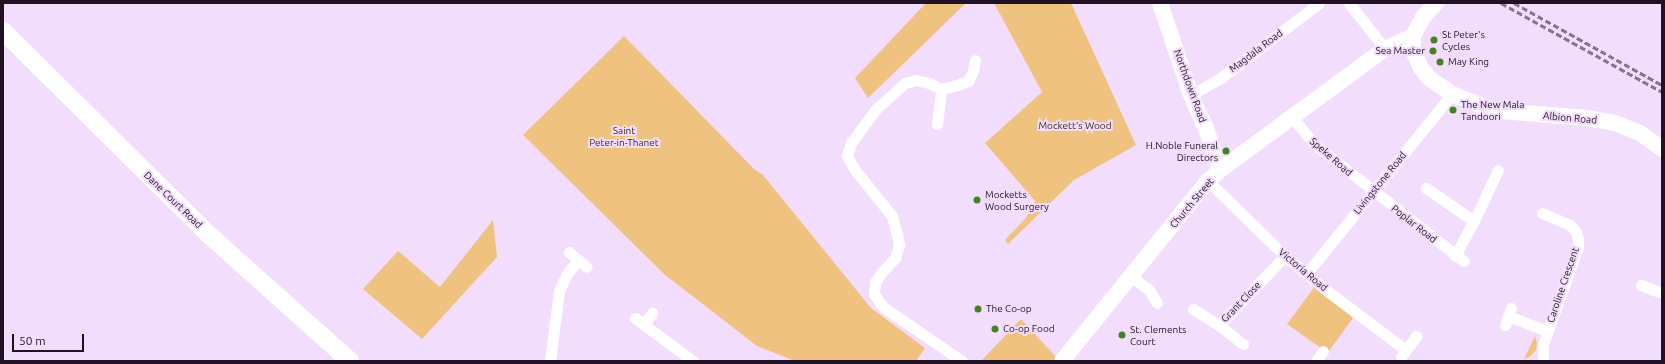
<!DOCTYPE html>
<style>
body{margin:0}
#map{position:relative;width:1665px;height:364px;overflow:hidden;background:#f3ddfc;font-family:Ubuntu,sans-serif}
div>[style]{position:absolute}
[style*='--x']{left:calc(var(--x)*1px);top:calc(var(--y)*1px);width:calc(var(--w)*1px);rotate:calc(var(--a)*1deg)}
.green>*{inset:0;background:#efc280}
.street>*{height:11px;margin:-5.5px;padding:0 5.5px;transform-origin:5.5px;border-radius:5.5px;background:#fff}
.secondary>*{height:16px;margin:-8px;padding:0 8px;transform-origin:8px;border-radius:8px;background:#fff}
.primary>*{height:18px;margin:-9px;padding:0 9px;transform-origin:9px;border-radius:9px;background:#fff}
.rail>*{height:3px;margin-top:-1.5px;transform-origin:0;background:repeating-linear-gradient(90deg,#86748c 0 6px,transparent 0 9px)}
.dots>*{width:11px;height:11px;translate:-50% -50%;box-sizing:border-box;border:2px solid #f3ddfc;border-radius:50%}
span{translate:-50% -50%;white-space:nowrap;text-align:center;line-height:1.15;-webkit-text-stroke:4px #f3ddfc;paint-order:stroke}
.poi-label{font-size:10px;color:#201224}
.left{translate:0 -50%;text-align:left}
.right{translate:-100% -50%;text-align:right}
.street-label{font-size:10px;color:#201224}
.park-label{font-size:10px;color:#412d0c}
.frame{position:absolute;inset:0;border:4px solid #201224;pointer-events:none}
.scale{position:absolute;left:12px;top:334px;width:72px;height:18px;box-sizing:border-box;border:2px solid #201224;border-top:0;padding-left:5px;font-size:12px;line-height:14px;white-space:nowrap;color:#201224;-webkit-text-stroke:3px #f3ddfc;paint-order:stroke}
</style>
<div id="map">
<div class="green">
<i style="clip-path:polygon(926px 3px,966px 3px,868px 98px,855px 78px)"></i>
<i style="clip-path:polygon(994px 3px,1071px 3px,1136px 145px,1074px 180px,1008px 244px,1005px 240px,1026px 218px,1035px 201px,985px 143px,1042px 92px)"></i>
<i style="clip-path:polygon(624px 36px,754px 169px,763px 175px,871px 308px,925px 348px,916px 361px,795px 361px,757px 346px,664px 274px,523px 135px)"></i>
<i style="clip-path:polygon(493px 220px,497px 257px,422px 339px,363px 289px,398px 251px,440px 287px)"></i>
<i style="clip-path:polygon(1316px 285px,1353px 318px,1329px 351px,1318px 346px,1287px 324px)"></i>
<i style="clip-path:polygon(1021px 319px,1057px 358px,1055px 361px,981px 361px)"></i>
<i style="clip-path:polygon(1535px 336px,1537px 343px,1536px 350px,1531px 356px,1524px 359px)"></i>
</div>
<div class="street">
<i style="--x:1349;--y:3;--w:58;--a:52"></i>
<i style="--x:1191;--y:95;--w:36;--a:-30"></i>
<i style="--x:1222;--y:77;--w:122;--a:-37.3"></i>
<i style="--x:1293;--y:118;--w:33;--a:51"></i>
<i style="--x:1314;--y:144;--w:190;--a:38"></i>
<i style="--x:937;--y:124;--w:35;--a:-83"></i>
<i style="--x:1208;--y:181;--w:107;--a:44.2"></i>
<i style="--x:1285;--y:256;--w:53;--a:39.7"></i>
<i style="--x:1326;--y:290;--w:100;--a:36.9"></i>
<i style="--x:1426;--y:188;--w:58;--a:34.5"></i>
<i style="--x:1542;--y:213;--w:30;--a:23"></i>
<i style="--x:1570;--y:225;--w:9;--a:49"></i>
<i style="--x:1576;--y:232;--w:7;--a:74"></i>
<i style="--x:1578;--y:239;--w:8;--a:90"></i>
<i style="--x:1578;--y:247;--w:104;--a:109.7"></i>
<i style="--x:1543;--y:345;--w:16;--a:90"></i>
<i style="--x:569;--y:252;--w:23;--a:40"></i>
<i style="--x:1455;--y:256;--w:40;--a:-62"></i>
<i style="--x:1474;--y:221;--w:56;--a:-64.8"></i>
<i style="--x:1307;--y:273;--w:230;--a:-51"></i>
<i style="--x:1130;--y:276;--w:24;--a:36"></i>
<i style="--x:1149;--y:290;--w:15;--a:58"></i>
<i style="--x:1641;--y:285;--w:22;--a:21"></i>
<i style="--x:1193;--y:309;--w:31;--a:32"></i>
<i style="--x:1508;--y:316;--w:42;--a:21"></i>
<i style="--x:635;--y:318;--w:72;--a:36.6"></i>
<i style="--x:644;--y:324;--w:14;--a:-54"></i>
<i style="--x:1505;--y:325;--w:18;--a:-71"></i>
<i style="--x:1243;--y:344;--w:31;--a:-142"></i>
<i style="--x:1219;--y:325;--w:95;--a:-46.3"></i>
<i style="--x:1401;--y:357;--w:26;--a:-54"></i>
<i style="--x:550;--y:361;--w:71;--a:-82.7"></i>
<i style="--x:559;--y:291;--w:17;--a:-66"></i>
<i style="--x:566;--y:275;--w:19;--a:-51"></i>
<i style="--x:962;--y:361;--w:96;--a:-145.6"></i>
<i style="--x:883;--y:307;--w:16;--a:-125"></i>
<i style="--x:874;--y:294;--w:12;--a:-85"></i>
<i style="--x:875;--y:282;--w:12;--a:-55"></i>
<i style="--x:882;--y:272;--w:19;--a:-47"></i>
<i style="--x:895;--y:258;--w:14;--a:-73"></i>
<i style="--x:899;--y:245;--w:10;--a:-101"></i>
<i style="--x:897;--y:235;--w:20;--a:-105"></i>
<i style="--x:892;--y:216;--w:59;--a:-128.8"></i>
<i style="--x:855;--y:170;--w:16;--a:-120"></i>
<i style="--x:847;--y:156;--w:14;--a:-73"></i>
<i style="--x:851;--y:143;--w:42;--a:-53.7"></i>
<i style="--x:876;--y:109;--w:39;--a:-42"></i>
<i style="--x:905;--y:83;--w:11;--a:-15"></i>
<i style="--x:916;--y:80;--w:13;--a:13"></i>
<i style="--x:929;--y:83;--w:13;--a:27"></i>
<i style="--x:941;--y:89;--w:16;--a:-14"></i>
<i style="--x:957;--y:85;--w:12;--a:-20"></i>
<i style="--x:968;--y:81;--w:11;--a:-63"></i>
<i style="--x:973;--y:71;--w:11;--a:-80"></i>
<i style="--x:1316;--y:361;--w:12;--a:-55"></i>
</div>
<div class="secondary">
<i style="--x:1160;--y:3;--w:97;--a:71.4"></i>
<i style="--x:1191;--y:95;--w:36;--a:66"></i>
<i style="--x:1206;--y:128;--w:44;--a:71.6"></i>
<i style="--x:1413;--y:36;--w:14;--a:90"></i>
<i style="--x:1413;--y:50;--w:20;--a:66"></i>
<i style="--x:1421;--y:68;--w:13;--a:51"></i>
<i style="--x:1429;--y:78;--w:28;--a:35"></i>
<i style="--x:1452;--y:94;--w:35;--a:22"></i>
<i style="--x:1484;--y:107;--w:16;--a:14"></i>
<i style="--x:1500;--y:111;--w:87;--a:4.6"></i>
<i style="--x:1587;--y:118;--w:28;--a:10"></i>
<i style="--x:1615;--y:123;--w:27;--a:22"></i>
<i style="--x:1640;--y:133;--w:27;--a:36"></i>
<i style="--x:1062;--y:361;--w:232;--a:-51"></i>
<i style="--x:1208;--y:181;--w:16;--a:-43"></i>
<i style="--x:1220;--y:170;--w:205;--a:-36.3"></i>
<i style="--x:1385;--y:49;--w:31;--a:-25"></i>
<i style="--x:1413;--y:36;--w:21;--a:-62"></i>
<i style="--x:1423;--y:17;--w:19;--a:-47"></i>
</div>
<div class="primary">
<i style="--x:3;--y:31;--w:289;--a:44.7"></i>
<i style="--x:208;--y:234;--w:191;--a:41.8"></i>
</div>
<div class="rail">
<i style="--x:1501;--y:3;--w:184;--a:28.9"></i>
<i style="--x:1514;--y:3;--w:169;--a:29"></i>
</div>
<div class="dots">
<i style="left:1434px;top:40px;background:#438221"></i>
<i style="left:1433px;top:51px;background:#438221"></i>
<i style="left:1440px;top:62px;background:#438221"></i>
<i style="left:1453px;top:110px;background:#438221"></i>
<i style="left:1226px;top:151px;background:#438221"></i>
<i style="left:977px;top:200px;background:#438221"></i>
<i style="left:978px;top:309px;background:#438221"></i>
<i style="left:995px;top:329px;background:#438221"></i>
<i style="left:1122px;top:335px;background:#438221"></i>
</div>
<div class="poi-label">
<span class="left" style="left:1442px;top:40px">St Peter's<br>Cycles</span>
<span class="right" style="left:1425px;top:51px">Sea Master</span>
<span class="left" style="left:1448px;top:62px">May King</span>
<span class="left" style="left:1461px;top:110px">The New Mala<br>Tandoori</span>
<span class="right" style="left:1218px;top:151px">H.Noble Funeral<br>Directors</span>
<span class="left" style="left:985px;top:200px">Mocketts<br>Wood Surgery</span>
<span class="left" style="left:986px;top:309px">The Co-op</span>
<span class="left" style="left:1003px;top:329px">Co-op Food</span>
<span class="left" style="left:1130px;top:335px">St. Clements<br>Court</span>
</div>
<div class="street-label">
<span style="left:1256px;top:51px;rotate:-37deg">Magdala Road</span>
<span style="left:1190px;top:86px;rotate:70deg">Northdown Road</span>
<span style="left:1570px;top:118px;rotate:5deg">Albion Road</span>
<span style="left:1331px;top:157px;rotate:41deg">Speke Road</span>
<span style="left:1380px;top:183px;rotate:-51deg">Livingstone Road</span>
<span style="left:173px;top:200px;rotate:44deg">Dane Court Road</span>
<span style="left:1192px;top:203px;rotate:-50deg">Church Street</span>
<span style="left:1414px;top:224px;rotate:38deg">Poplar Road</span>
<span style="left:1303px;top:270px;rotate:40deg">Victoria Road</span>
<span style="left:1563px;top:285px;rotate:-71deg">Caroline Crescent</span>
<span style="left:1241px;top:302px;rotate:-46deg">Grant Close</span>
</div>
<div class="park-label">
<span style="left:1075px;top:126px">Mockett's Wood</span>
<span style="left:624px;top:136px">Saint<br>Peter-in-Thanet</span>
</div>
<div class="frame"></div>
<div class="scale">50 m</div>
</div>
